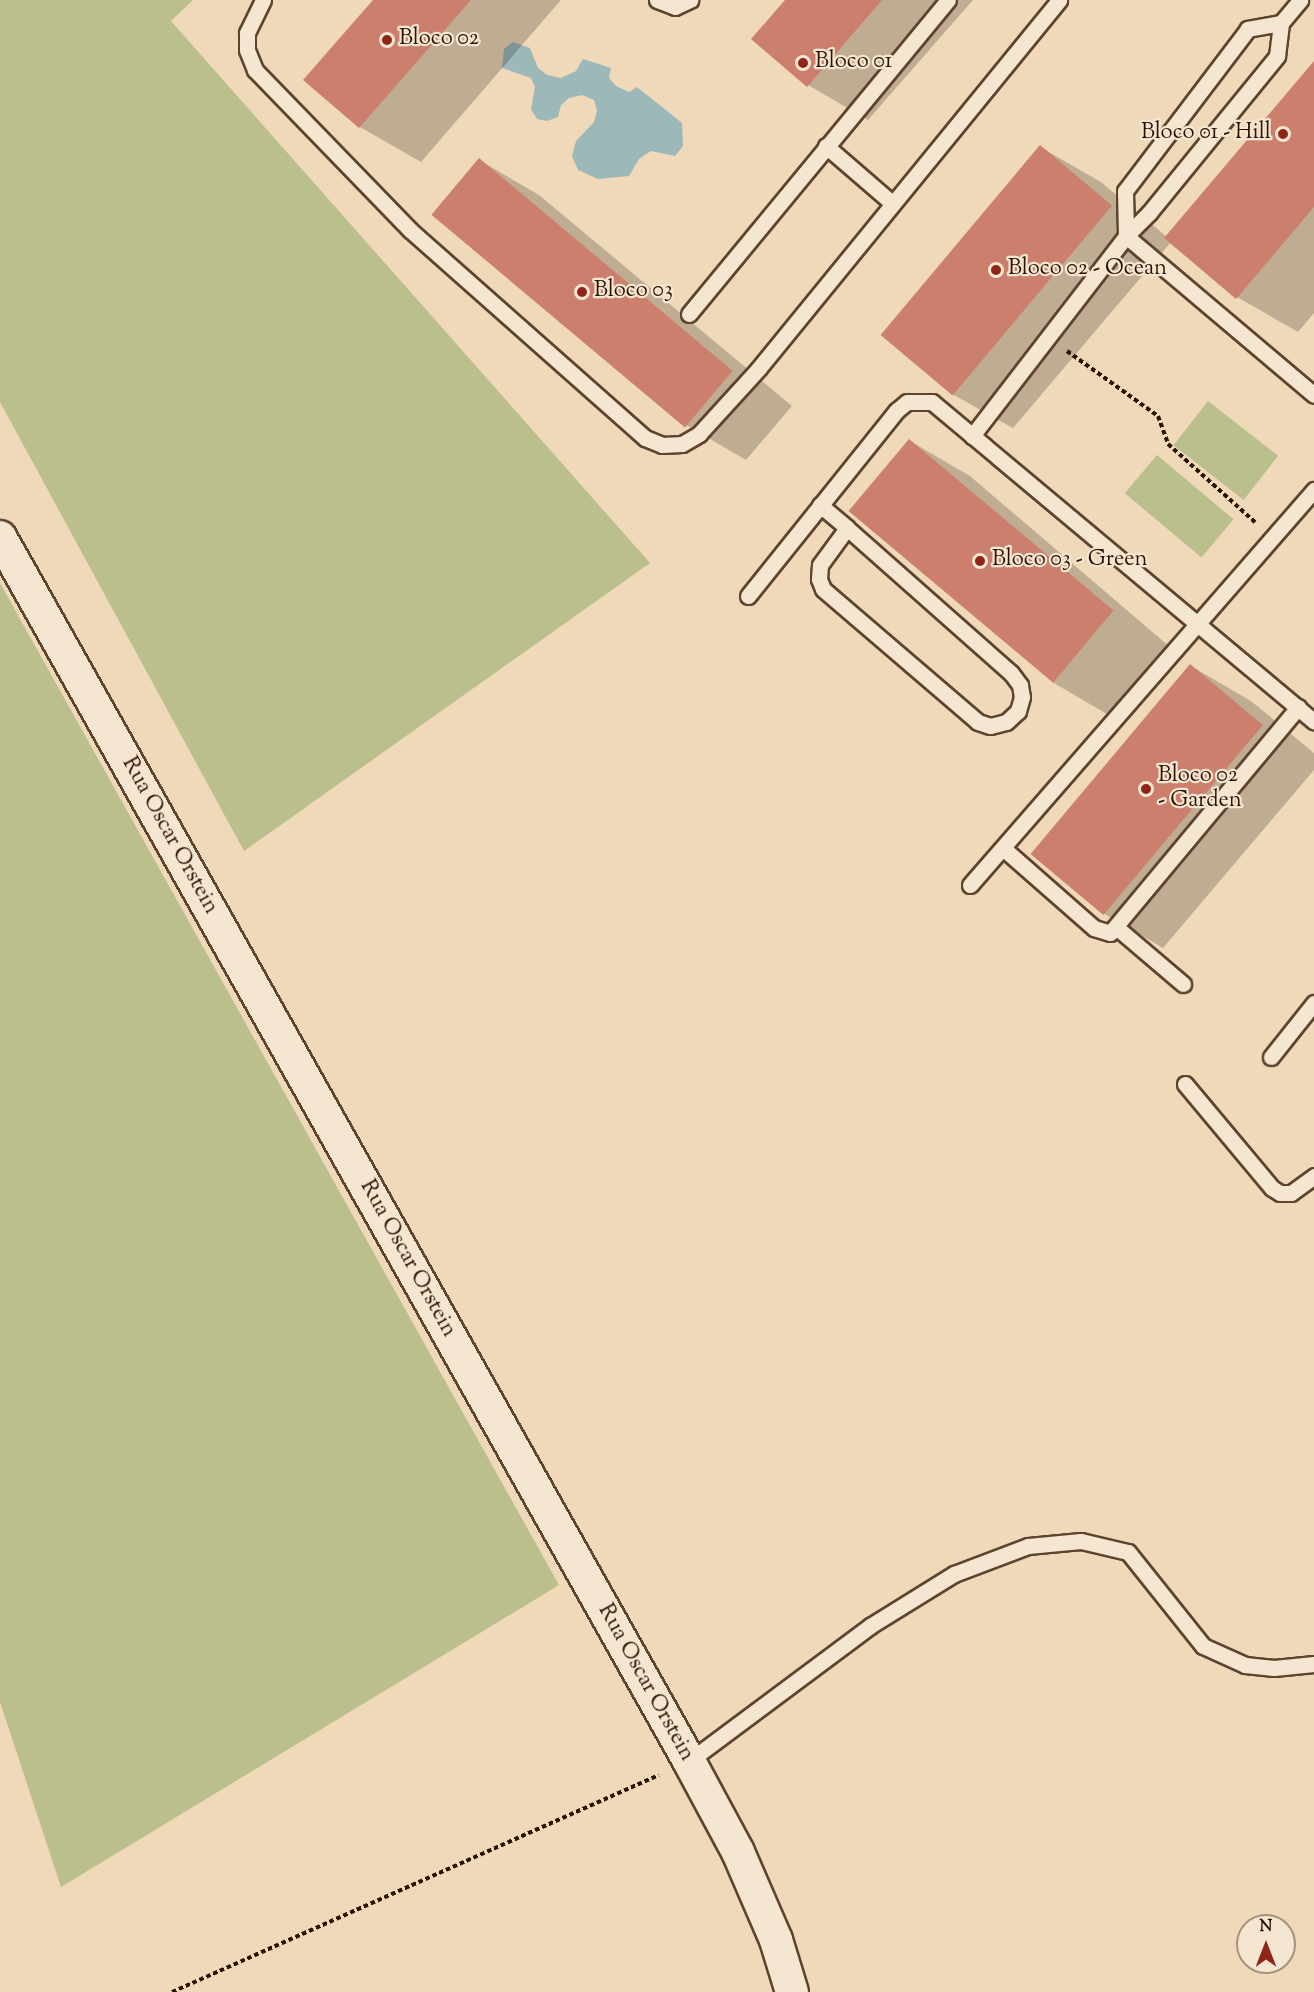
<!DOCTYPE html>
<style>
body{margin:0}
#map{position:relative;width:1314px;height:1992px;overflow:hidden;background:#efd9b8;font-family:"Sorts Mill Goudy",serif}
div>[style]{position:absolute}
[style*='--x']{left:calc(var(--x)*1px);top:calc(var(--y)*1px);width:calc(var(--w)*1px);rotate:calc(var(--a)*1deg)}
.green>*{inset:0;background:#bbbf8d;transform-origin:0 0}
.water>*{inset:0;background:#9db8b9}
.shadow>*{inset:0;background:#0003}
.building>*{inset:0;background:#cb7f6c;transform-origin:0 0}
.path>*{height:4px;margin-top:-2px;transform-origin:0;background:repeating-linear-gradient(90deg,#2d1100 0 4.5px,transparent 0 7.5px)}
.roads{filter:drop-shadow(2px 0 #5e432e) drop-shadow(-2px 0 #5e432e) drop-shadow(0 2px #5e432e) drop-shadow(0 -2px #5e432e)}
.service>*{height:15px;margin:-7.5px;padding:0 7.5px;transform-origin:7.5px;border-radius:7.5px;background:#f5e6d1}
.minor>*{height:32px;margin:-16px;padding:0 16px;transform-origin:16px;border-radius:16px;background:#f5e6d1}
.dots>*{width:16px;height:16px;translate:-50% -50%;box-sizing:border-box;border:3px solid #f5e6d1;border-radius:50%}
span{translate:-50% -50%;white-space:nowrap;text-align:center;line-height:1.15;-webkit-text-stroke:4.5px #f5e6d1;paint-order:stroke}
.poi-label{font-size:22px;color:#2d1100}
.left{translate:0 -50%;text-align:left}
.right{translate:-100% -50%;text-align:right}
.street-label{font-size:22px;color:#2d1100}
.north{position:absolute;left:1236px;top:1914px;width:60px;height:60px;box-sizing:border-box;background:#f5e6d1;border:2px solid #a5917d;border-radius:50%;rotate:0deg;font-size:16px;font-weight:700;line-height:24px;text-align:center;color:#2d1100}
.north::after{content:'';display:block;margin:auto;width:21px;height:27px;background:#8f2418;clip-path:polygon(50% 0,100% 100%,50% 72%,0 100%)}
</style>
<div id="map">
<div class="green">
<i style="clip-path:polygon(0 0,193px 0,171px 21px,650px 563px,244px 851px,0 402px)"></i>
<i style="left:1208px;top:401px;width:89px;height:56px;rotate:38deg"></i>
<i style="left:1157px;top:455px;width:100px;height:50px;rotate:40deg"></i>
<i style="clip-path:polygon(0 583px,559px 1585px,61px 1887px,0 1702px)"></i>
</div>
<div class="water">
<i style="clip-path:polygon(513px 42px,530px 48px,538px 68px,547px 75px,561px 78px,576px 71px,583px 59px,611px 68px,609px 78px,616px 86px,629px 92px,637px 87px,682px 123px,683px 146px,675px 156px,651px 151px,639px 159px,629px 176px,598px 179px,578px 170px,572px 156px,576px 141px,594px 122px,597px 111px,594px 100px,582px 95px,569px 98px,561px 105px,558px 117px,547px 121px,537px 119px,531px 109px,535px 87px,531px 78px,502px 68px,504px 49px)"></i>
</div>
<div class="shadow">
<i style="clip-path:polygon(375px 0,561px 0,421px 162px,360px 127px,306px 80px)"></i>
<i style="clip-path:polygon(787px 0,973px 0,868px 120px,808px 85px)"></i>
<i style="clip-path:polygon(1314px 64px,1314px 313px,1298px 332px,1237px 297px,1171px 242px,1013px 428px,952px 394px,1040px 147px,1101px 182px,1167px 237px)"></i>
<i style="clip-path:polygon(479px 160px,539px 195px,792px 406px,746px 460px,686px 425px)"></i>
<i style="clip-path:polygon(910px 441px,970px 476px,1171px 648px,1112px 717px,1052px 682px)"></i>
<i style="clip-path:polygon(1191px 666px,1251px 701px,1314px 753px,1314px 770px,1163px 948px,1103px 913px)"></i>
</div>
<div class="building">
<i style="clip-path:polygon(373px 0,471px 0,359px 128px,303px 80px)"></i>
<i style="clip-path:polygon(785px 0,882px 0,807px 87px,751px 39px)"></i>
<i style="clip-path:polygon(1314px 61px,1314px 207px,1236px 299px,1164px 238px)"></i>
<i style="left:1040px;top:145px;width:94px;height:248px;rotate:40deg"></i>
<i style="left:479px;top:158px;width:331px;height:74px;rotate:40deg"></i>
<i style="left:909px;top:439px;width:267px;height:94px;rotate:40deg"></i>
<i style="left:1190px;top:664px;width:95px;height:248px;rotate:40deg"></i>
</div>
<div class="path">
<i style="--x:1067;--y:351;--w:112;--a:35.5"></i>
<i style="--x:1158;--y:416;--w:30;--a:70"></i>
<i style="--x:1168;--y:444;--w:117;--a:41.9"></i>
<i style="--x:172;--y:1992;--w:533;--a:-24.02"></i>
</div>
<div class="roads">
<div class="service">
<i style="--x:263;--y:0;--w:37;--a:116"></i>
<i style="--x:247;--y:33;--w:17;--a:90"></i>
<i style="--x:247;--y:50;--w:22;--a:68"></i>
<i style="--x:255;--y:70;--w:223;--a:45.9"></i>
<i style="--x:410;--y:230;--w:314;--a:41.5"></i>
<i style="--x:645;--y:438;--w:18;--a:22"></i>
<i style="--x:662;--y:445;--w:20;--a:-3"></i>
<i style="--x:682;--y:444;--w:20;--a:-30"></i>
<i style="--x:699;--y:434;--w:89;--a:-47.7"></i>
<i style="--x:759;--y:368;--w:475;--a:-50.8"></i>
<i style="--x:657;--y:0;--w:19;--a:21"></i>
<i style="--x:675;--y:7;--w:17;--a:-25"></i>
<i style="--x:1281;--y:23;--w:34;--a:170"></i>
<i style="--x:1248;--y:29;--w:203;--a:127.2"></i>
<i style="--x:1125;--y:191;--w:45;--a:88.7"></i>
<i style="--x:1126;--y:236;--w:246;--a:40.2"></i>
<i style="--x:826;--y:146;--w:87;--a:40.8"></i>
<i style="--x:689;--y:314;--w:407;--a:-50.5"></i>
<i style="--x:972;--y:436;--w:252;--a:-52.4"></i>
<i style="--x:1126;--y:236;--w:33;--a:-45"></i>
<i style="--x:1149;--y:213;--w:203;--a:-50.8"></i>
<i style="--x:1277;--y:56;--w:33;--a:-83"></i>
<i style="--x:1281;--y:23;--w:30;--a:-50"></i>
<i style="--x:820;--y:505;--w:35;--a:40"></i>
<i style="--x:847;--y:528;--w:219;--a:41.5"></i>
<i style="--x:1011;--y:673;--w:15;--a:53"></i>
<i style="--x:1020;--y:685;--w:12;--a:81"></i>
<i style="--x:1022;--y:697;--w:15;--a:106"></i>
<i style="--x:1018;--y:711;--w:16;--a:137"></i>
<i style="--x:1006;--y:722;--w:16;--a:166"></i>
<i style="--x:990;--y:726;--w:13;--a:-162"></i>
<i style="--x:978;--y:722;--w:204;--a:-139.4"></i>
<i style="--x:823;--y:589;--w:11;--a:-112"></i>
<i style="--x:819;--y:579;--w:14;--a:-86"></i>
<i style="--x:820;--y:565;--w:46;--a:-53.9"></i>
<i style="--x:748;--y:596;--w:237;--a:-51.3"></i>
<i style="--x:896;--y:411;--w:14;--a:-39"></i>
<i style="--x:907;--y:402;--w:25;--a:0"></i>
<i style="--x:932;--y:402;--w:498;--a:39.9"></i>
<i style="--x:1004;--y:849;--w:120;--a:41.3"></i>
<i style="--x:1094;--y:928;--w:17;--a:17"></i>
<i style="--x:1110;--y:933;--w:294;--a:-50.2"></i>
<i style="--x:970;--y:885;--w:524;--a:-48.95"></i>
<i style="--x:1116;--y:927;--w:88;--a:40.4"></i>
<i style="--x:1271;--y:1057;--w:69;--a:-51.5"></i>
<i style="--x:1185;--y:1084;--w:136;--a:50.1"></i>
<i style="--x:1272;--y:1188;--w:9;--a:32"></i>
<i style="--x:1280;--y:1193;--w:11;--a:0"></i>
<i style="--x:1291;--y:1193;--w:29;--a:-36"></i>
<i style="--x:689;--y:1761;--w:226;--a:-36.7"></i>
<i style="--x:870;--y:1626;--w:99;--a:-31.8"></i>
<i style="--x:954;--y:1574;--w:79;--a:-20.7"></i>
<i style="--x:1028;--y:1546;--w:53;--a:-5.4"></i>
<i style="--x:1081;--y:1541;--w:48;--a:13.2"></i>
<i style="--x:1128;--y:1552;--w:120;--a:51.4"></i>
<i style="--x:1203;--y:1646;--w:46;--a:24.3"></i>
<i style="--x:1245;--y:1665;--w:29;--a:6"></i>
<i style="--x:1274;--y:1668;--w:40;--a:-5.7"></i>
</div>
<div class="minor">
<i style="--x:0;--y:537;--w:1405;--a:60.62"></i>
<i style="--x:689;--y:1761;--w:103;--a:61.7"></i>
<i style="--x:738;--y:1852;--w:96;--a:66.6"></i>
<i style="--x:776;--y:1940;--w:54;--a:72.9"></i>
</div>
</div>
<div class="dots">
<i style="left:387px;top:40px;background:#8f2418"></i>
<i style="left:803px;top:63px;background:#8f2418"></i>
<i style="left:1283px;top:134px;background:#8f2418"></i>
<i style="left:996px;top:270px;background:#8f2418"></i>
<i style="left:582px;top:292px;background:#8f2418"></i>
<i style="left:980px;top:561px;background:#8f2418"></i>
<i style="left:1146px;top:789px;background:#8f2418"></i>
</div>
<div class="poi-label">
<span class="left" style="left:399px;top:40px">Bloco 02</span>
<span class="left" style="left:815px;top:63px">Bloco 01</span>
<span class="right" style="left:1271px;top:134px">Bloco 01 - Hill</span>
<span class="left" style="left:1008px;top:270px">Bloco 02 - Ocean</span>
<span class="left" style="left:594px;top:292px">Bloco 03</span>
<span class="left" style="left:992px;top:561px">Bloco 03 - Green</span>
<span class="left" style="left:1158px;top:789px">Bloco 02<br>- Garden</span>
</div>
<div class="street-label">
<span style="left:169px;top:836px;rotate:61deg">Rua Oscar Orstein</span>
<span style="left:407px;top:1259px;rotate:61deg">Rua Oscar Orstein</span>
<span style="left:645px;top:1683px;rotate:61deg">Rua Oscar Orstein</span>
</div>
<div class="north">N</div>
</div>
